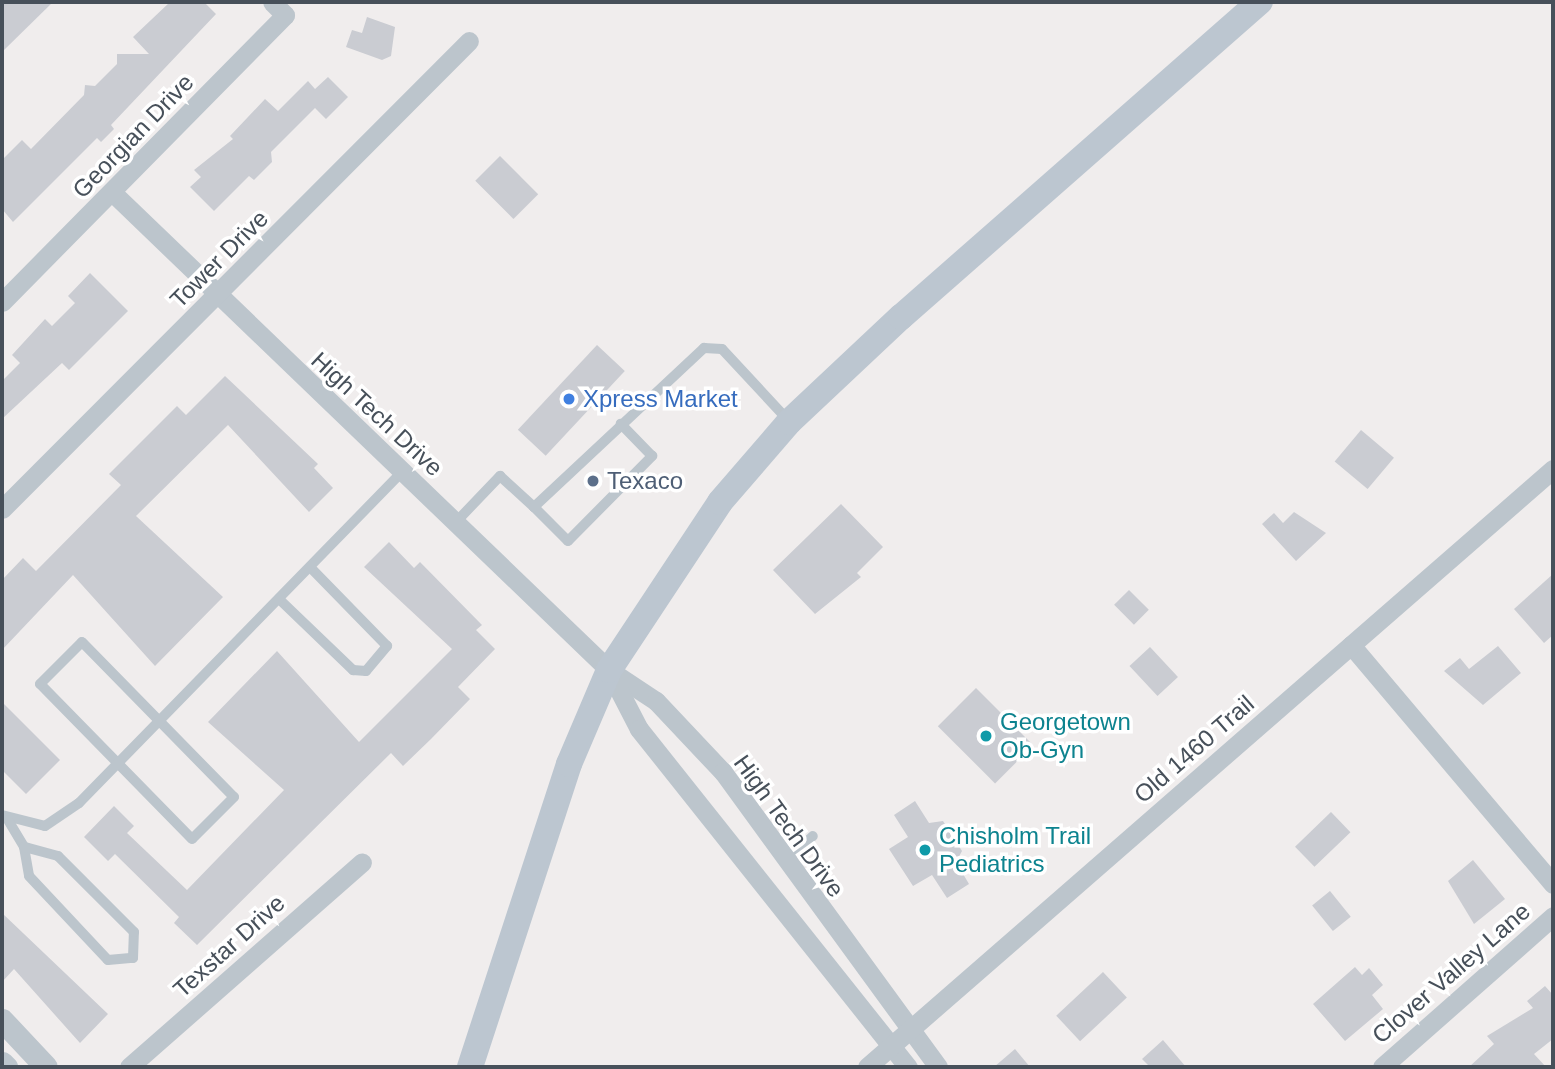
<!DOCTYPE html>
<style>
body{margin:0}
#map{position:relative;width:1555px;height:1069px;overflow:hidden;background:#f0eded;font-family:Arial,sans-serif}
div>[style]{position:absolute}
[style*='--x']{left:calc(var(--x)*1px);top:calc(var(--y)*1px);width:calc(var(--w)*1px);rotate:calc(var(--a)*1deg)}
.building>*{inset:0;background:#caccd2;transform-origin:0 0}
.service>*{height:10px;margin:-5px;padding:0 5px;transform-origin:5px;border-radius:5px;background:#bcc5cc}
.minor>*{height:19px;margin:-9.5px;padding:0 9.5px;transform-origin:9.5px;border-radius:9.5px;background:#bcc5cc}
.tertiary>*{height:23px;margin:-11.5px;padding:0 11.5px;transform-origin:11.5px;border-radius:11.5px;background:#bcc5cc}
.secondary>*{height:26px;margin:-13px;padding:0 13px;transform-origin:13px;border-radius:13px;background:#bcc6d0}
.dots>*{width:19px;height:19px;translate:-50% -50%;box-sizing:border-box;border:4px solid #fff;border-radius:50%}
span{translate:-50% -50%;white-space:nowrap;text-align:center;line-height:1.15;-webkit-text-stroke:7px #fff;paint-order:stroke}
.street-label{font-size:24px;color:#47505a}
.shop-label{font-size:24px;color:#366cbe}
.left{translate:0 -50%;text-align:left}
.service-label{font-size:24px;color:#4e5e75}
.culture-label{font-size:24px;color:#0d838f}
.frame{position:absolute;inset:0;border:4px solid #47505a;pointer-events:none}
</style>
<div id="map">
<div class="building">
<i style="clip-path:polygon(2px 2px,53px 2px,2px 52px)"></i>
<i style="clip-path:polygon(170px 2px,204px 2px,216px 14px,111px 125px,114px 129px,101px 142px,97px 138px,13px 222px,2px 209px,2px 160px,22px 140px,31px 149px,84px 95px,85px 85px,95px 86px,117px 64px,117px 54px,149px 54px,133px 37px)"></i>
<i style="clip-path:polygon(367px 17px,395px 27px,391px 56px,382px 60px,346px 47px,352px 30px,362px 33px)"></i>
<i style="clip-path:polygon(328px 77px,348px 97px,326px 119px,315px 108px,271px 152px,272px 162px,254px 180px,249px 176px,214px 211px,190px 187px,201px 177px,194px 170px,233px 139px,230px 136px,265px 99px,278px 111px,308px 81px,315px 89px)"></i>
<i style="left:500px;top:156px;width:54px;height:35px;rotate:45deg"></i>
<i style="clip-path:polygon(90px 273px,128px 311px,69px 370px,62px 363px,2px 419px,2px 381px,20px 363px,12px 355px,45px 319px,52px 326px,75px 303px,68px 296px)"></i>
<i style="left:597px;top:345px;width:38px;height:116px;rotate:43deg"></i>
<i style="clip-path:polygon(225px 376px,318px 464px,314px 468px,333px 488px,309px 512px,228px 425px,136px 516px,223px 597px,155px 666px,73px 575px,2px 650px,2px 580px,23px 558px,36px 571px,121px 485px,109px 474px,177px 406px,186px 415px)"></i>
<i style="left:1361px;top:430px;width:43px;height:41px;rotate:40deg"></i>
<i style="clip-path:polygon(841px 504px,883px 547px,857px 573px,861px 577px,815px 614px,773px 570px)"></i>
<i style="clip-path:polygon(1294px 512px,1326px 533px,1296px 561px,1262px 524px,1274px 513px,1283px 523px)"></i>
<i style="clip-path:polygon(389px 542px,414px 568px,420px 562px,482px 625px,476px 630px,495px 649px,458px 687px,470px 699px,431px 739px,403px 766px,391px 753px,197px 945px,174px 923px,179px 917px,115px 854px,108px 861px,84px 837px,114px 806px,134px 826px,127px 833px,187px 890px,284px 790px,208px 722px,277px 651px,359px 742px,452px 649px,364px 567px)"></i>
<i style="clip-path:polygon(1553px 574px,1553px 635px,1544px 643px,1514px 609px)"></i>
<i style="left:1129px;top:590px;width:28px;height:21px;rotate:45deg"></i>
<i style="clip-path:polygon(1498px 646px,1521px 673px,1483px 705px,1444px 671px,1460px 658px,1469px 669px)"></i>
<i style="left:1150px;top:647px;width:41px;height:28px;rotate:47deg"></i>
<i style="left:976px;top:688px;width:81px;height:54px;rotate:45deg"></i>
<i style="clip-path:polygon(2px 702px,60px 760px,26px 794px,2px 770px)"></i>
<i style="clip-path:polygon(915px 801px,929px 823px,943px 821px,962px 851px,956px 862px,969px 884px,947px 898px,932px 875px,913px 886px,889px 849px,908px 837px,894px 815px)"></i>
<i style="left:1331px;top:812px;width:28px;height:50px;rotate:46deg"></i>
<i style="clip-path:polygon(1473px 860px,1505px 899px,1474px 924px,1448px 881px)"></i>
<i style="left:1330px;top:891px;width:33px;height:23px;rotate:51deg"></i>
<i style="clip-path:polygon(2px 913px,108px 1014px,80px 1043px,14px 969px,2px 982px)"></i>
<i style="clip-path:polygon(1355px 967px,1362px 975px,1369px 968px,1383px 985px,1372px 995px,1383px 1009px,1345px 1041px,1313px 1004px)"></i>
<i style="left:1103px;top:972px;width:35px;height:64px;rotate:47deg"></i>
<i style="clip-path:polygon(1545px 986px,1553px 995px,1553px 1039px,1534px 1054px,1546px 1067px,1469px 1067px,1494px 1044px,1487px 1036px,1533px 1008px,1527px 1001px)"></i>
<i style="clip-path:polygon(1163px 1040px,1186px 1067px,1150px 1067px,1142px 1059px)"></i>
<i style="clip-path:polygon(1015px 1049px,1030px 1067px,994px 1067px)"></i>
</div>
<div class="service">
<i style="--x:534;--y:507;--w:48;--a:45"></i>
<i style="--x:568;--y:541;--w:120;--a:-45.3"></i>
<i style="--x:652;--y:456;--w:45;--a:-134.1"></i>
<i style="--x:456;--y:522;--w:64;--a:-46.3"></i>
<i style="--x:500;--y:476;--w:46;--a:42.4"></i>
<i style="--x:534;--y:507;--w:233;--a:-43.1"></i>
<i style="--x:704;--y:348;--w:18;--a:3"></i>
<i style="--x:722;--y:349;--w:98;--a:47.1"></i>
<i style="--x:279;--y:599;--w:103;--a:43.8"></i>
<i style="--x:353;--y:670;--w:13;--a:4"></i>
<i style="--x:366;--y:671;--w:33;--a:-50"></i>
<i style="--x:387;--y:646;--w:110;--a:-134.3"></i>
<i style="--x:82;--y:642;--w:217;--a:45.6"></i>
<i style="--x:234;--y:797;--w:59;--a:135"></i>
<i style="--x:192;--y:839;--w:217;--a:-134.4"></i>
<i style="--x:40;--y:684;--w:59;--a:-45"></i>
<i style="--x:2;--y:815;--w:44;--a:14.3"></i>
<i style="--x:45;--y:826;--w:41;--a:-34.1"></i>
<i style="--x:79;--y:803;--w:462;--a:-45.7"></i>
<i style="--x:8;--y:820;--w:31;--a:59"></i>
<i style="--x:24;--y:847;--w:29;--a:80"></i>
<i style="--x:29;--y:876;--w:115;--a:46.8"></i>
<i style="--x:108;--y:960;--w:25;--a:-5"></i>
<i style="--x:133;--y:958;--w:26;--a:-88"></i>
<i style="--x:134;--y:932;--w:107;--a:-135"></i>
<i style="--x:58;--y:856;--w:35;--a:-165"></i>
<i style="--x:785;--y:862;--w:38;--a:-43"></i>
</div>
<div class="minor">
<i style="--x:113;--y:193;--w:688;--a:43.88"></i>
<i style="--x:609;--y:670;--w:56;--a:33.4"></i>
<i style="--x:656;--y:701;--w:98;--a:46.7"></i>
<i style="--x:723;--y:772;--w:365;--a:53.9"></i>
<i style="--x:2;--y:302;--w:403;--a:-45.4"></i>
<i style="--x:285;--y:15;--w:18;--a:-135"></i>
<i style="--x:2;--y:509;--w:661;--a:-45.06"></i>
<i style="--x:1351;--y:645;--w:313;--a:49.8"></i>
<i style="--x:609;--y:671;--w:65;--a:62.7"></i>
<i style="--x:639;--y:729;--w:432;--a:51.5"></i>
<i style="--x:129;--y:1067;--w:310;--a:-41.3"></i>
<i style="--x:867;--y:1067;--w:910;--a:-41.08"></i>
<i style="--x:1382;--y:1067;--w:228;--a:-41.4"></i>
</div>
<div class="tertiary">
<i style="--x:2;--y:1020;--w:64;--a:46.9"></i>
<i style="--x:2;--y:1063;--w:6;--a:45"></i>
</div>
<div class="secondary">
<i style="--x:470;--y:1067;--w:319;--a:-71.9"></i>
<i style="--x:569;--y:764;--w:102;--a:-66.9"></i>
<i style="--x:609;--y:670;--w:201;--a:-56.5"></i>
<i style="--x:720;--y:502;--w:106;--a:-49.2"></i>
<i style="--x:789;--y:422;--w:154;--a:-43.2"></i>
<i style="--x:901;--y:317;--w:478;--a:-41.3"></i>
</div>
<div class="dots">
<i style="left:569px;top:399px;background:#3f7fe0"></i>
<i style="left:593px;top:481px;background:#5c6f8a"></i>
<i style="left:986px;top:736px;background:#0f9aa8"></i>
<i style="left:925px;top:850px;background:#0f9aa8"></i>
</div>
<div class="street-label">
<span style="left:133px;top:136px;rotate:-46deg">Georgian Drive</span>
<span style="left:219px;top:259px;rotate:-45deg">Tower Drive</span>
<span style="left:377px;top:414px;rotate:43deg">High Tech Drive</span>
<span style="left:1194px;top:749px;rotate:-41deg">Old 1460 Trail</span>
<span style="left:789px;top:826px;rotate:54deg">High Tech Drive</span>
<span style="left:229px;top:946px;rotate:-42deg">Texstar Drive</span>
<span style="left:1451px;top:973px;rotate:-41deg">Clover Valley Lane</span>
</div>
<div class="shop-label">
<span class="left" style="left:583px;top:399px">Xpress Market</span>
</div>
<div class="service-label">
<span class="left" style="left:607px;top:481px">Texaco</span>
</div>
<div class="culture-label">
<span class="left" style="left:1000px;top:736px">Georgetown<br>Ob-Gyn</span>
<span class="left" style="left:939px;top:850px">Chisholm Trail<br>Pediatrics</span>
</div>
<div class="frame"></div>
</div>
